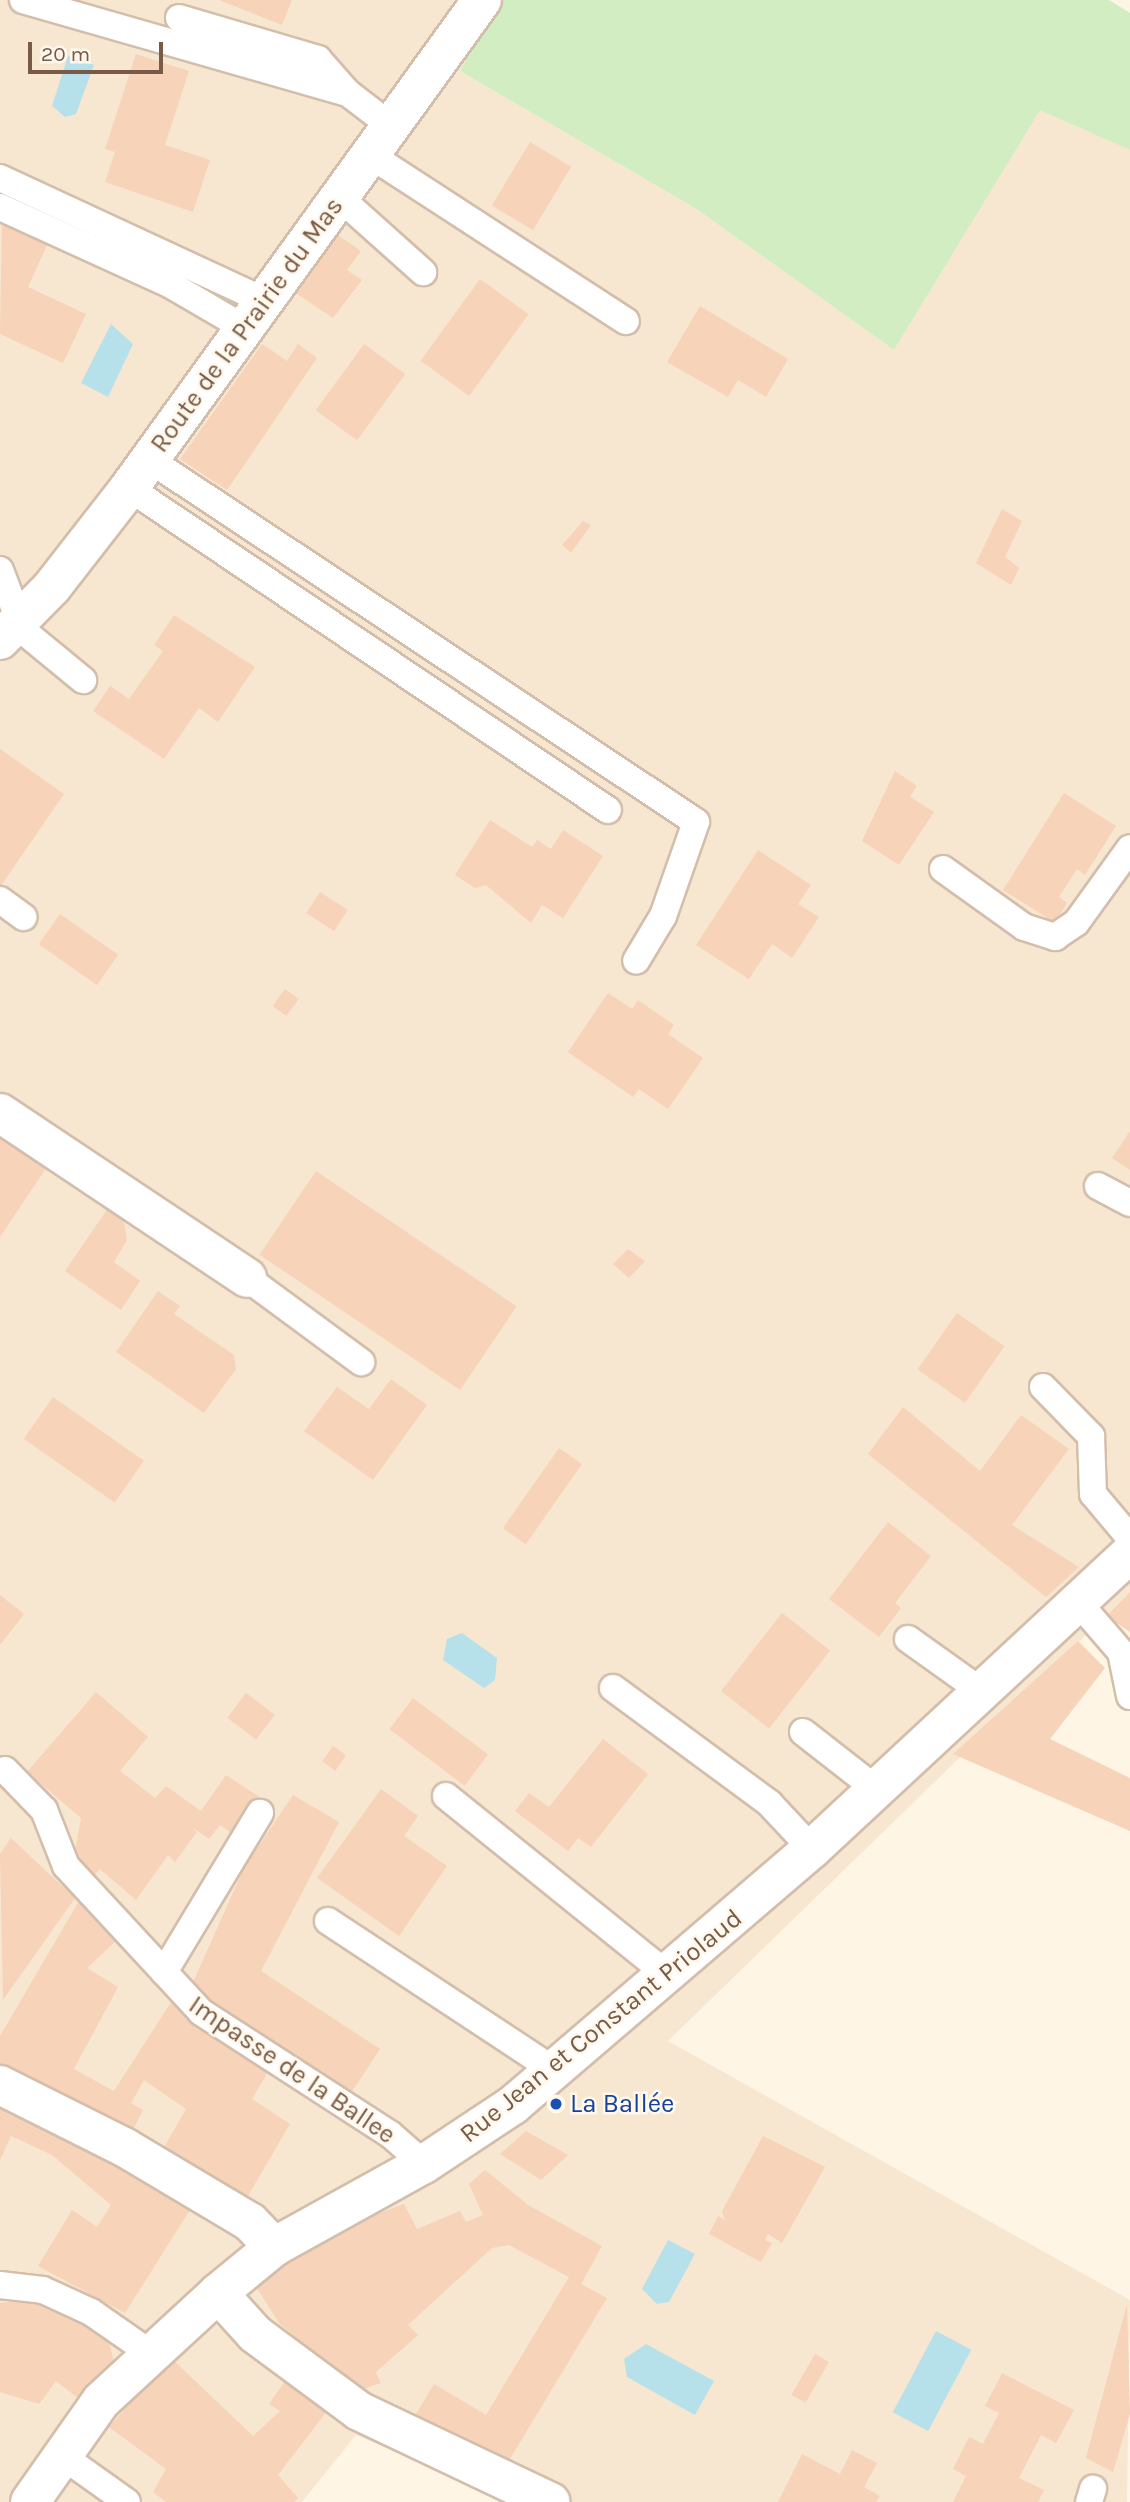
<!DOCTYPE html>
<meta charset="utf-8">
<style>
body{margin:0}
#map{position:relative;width:1130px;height:2502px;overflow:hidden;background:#fef5e4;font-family:Karla,sans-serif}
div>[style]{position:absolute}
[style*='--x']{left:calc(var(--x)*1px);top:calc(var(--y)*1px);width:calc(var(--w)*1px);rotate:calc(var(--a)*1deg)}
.residential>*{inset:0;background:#f7e7d1}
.green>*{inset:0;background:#d1edc1}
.water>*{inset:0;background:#b6e1ea;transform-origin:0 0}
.building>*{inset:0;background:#f6d3b9;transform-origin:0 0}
.roads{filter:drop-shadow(2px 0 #d3beab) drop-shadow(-2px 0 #d3beab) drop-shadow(0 2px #d3beab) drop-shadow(0 -2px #d3beab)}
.lane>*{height:26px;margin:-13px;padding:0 13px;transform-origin:13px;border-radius:13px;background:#fff}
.street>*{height:38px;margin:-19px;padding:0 19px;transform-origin:19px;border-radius:19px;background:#fff}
.dots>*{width:19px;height:19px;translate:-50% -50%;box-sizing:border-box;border:4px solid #fff8ec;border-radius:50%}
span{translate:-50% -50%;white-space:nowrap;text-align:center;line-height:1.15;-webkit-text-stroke:5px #fff8ec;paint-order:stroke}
.street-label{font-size:26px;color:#795a47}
.transit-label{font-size:26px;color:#164399}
.left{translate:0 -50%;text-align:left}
.scale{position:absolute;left:28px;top:42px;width:135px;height:32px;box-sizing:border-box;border:4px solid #795a47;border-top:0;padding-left:9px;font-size:21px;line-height:24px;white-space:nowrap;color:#795a47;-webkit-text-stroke:5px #fff8ec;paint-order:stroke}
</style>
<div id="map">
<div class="residential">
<i style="clip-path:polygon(0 0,498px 0,460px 71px,695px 208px,894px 350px,1040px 109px,1130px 150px,1130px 1592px,668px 2041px,1130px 2300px,1127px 2502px,513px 2502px,356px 2435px,302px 2502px,0 2502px)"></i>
</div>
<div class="green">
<i style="clip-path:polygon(498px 0,1109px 0,1130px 13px,1130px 150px,1040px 110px,894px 350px,695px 208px,460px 71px)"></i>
</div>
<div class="water">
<i style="clip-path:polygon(68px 56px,94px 65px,76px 114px,65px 117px,52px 106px)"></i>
<i style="clip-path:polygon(111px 324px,133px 344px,108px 397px,81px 383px)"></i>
<i style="clip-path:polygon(462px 1633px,497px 1658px,495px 1680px,484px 1688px,443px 1660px,447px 1639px)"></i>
<i style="clip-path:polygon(668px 2240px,695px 2254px,669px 2302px,657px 2304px,642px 2289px)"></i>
<i style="left:936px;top:2331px;width:40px;height:92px;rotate:28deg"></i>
<i style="clip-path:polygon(646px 2344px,714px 2381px,695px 2415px,627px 2377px,624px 2359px)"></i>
</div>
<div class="building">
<i style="clip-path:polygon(219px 0,292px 0,282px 25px)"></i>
<i style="clip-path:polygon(136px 54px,189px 71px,165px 145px,210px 160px,193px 212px,105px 182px,115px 152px,105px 149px)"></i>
<i style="left:530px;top:142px;width:48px;height:74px;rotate:31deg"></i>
<i style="clip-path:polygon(2px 221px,48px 243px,28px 287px,86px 314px,63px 363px,0 334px)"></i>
<i style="clip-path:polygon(336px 234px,361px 251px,347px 270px,362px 280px,333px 318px,294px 292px)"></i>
<i style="left:480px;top:279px;width:60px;height:101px;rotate:36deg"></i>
<i style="clip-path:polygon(700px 306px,788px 359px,766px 397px,738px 380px,728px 397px,667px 362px)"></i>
<i style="clip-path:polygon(262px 344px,287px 361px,298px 344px,317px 358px,227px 490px,180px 459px)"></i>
<i style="left:364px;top:344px;width:51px;height:82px;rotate:36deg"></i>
<i style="clip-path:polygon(1002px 509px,1022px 521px,1005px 557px,1019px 568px,1011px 585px,976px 563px)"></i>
<i style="clip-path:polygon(583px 521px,591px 525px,571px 553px,562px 545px)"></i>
<i style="clip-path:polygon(174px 615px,255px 667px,218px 722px,199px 708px,164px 759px,93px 711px,110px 686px,129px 699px,163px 651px,154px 645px)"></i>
<i style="clip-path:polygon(0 749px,64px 794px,0 887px)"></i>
<i style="clip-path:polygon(895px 771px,917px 786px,910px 797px,934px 812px,899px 865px,862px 841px)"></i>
<i style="clip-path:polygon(1064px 793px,1116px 826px,1085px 875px,1077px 869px,1059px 897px,1067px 903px,1055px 923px,1003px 890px)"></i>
<i style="clip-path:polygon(490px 820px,532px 847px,537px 840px,551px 849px,563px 830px,603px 856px,563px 918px,542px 905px,531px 923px,486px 885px,475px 888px,455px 875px)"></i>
<i style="clip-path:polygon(758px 850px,811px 885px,798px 904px,819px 917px,792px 958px,772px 944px,749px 979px,696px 945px)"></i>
<i style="left:320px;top:892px;width:33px;height:25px;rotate:33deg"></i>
<i style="left:60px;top:914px;width:71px;height:37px;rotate:35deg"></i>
<i style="left:285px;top:989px;width:17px;height:21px;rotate:36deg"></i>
<i style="clip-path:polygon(608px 993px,632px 1009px,638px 1000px,674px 1025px,668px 1034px,703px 1058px,668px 1109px,639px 1089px,633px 1097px,568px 1052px)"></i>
<i style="clip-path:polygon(1130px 1131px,1130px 1170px,1112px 1158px)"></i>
<i style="clip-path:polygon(0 1137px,47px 1167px,0 1237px)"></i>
<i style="left:316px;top:1171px;width:242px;height:101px;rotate:34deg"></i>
<i style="clip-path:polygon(108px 1208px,123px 1218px,127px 1240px,114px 1262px,140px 1281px,121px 1310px,65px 1271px)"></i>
<i style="clip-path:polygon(628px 1249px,645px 1261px,629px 1278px,613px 1264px)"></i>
<i style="clip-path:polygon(158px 1291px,180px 1306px,174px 1314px,234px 1355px,236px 1369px,204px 1413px,116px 1352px)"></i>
<i style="left:957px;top:1313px;width:58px;height:69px;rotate:35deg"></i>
<i style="clip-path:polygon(391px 1379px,427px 1405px,373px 1480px,304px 1431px,337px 1387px,369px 1409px)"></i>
<i style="left:53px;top:1397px;width:111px;height:51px;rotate:35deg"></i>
<i style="clip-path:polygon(903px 1407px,980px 1471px,1021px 1415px,1069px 1449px,1012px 1525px,1079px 1567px,1046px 1597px,868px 1454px)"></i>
<i style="left:559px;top:1448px;width:28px;height:98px;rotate:35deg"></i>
<i style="clip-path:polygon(888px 1522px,931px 1556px,895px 1603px,901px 1608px,879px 1637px,829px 1599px)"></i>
<i style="clip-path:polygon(1130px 1592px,1130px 1632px,1106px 1616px)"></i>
<i style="clip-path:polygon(0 1595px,24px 1614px,0 1645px)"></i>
<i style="left:782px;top:1613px;width:61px;height:99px;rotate:38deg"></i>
<i style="clip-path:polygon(1078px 1641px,1105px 1668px,1050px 1739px,1130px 1778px,1130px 1831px,953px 1754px)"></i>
<i style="clip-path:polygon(96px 1692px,148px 1737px,120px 1771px,155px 1798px,166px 1786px,201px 1811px,226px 1775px,261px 1798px,236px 1836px,220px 1825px,209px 1839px,192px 1827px,197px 1832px,175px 1862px,168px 1855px,136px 1900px,100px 1869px,94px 1875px,74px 1858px,81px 1818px,27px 1772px)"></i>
<i style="left:246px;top:1693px;width:36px;height:31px;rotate:37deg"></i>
<i style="left:413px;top:1698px;width:94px;height:39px;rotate:37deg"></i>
<i style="clip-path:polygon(603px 1739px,648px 1774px,591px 1847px,578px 1838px,568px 1851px,515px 1811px,529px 1793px,549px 1807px)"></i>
<i style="left:333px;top:1746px;width:16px;height:19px;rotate:35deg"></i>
<i style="clip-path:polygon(381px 1789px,418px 1816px,404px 1836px,447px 1866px,399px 1936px,317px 1878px)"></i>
<i style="clip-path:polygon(293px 1795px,339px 1822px,261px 1971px,380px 2049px,349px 2096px,190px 1989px,244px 1868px)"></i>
<i style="clip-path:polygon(11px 1838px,75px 1898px,3px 2000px,0 1854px)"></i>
<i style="clip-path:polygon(79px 1901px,118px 1939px,87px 1968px,118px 1987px,74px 2069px,114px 2091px,171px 2002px,226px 2040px,223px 2045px,269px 2070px,252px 2099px,290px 2124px,245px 2201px,163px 2149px,186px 2109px,144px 2080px,131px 2103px,143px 2110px,134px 2128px,0 2067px,0 2036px)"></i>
<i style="clip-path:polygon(0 2104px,193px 2205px,125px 2313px,38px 2266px,72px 2210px,97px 2227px,111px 2205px,52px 2155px,11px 2136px,0 2160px)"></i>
<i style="clip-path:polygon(526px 2131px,568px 2155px,541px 2180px,500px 2154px)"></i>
<i style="clip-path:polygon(763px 2136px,825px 2167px,782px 2243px,768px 2234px,765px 2240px,772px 2243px,761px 2262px,709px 2234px,718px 2216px,725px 2220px,722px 2211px)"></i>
<i style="clip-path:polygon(485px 2170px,528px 2205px,602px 2246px,581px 2284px,607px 2298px,507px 2464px,414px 2417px,434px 2384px,486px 2415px,569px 2277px,509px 2245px,492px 2248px,408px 2325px,418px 2335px,376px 2372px,381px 2383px,358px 2391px,279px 2323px,253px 2282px,350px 2224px,404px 2204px,417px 2229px,460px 2211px,466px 2222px,483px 2215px,469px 2184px)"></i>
<i style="clip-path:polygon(49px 2298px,108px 2338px,114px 2362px,78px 2398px,56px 2381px,39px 2404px,0 2392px,0 2303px)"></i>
<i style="clip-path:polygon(1127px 2304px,1130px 2414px,1113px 2472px,1086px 2458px)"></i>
<i style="left:815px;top:2354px;width:16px;height:47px;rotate:30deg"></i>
<i style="clip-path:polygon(170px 2357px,253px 2436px,280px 2411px,269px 2404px,285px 2381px,330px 2407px,278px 2475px,298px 2498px,294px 2502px,166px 2502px,153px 2492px,166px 2469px,109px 2427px)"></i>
<i style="clip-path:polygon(1002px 2373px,1074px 2410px,1056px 2443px,1041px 2435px,1019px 2478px,1044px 2490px,1038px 2502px,953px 2502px,966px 2476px,953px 2469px,969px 2437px,983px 2444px,999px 2413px,985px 2406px)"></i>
<i style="clip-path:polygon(852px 2450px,877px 2463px,864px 2487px,880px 2496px,876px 2502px,778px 2502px,802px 2454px,840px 2474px)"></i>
</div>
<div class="roads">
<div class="lane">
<i style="--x:23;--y:0;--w:338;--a:16"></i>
<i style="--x:348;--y:93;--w:54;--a:37.5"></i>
<i style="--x:179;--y:18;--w:145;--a:16.4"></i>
<i style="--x:318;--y:59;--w:45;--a:48.6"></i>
<i style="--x:370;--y:155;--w:305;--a:33"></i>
<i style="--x:0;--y:178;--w:290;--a:24.9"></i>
<i style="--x:339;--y:197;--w:113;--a:41.8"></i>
<i style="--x:0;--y:207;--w:188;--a:24.5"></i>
<i style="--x:171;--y:285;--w:83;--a:30.3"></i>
<i style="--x:150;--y:460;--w:655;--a:33.54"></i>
<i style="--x:696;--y:822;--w:100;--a:109.3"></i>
<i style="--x:663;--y:916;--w:52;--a:121"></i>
<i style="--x:129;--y:488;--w:577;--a:33.91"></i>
<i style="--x:0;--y:570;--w:53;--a:69.2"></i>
<i style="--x:16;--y:625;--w:87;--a:39.4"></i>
<i style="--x:943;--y:869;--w:100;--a:35.6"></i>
<i style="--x:1024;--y:927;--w:33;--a:18"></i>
<i style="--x:1055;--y:937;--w:25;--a:-34"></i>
<i style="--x:1076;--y:923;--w:92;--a:-54.2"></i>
<i style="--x:0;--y:900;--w:29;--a:36"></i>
<i style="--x:1098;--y:1186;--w:36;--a:28"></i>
<i style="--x:247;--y:1278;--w:142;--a:36.4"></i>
<i style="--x:1043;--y:1387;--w:69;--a:45.6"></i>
<i style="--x:1091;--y:1436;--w:58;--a:88"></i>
<i style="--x:1093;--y:1494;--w:57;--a:49.9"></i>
<i style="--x:1077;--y:1601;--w:67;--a:49.2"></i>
<i style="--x:1121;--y:1652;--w:45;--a:78.4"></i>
<i style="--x:908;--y:1639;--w:90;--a:35.5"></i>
<i style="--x:613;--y:1688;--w:194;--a:36.4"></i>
<i style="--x:769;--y:1803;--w:63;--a:46.9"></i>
<i style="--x:803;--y:1732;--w:93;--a:38"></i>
<i style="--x:5;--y:1770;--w:56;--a:45.7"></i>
<i style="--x:44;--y:1810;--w:60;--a:68.6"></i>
<i style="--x:66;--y:1866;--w:199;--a:47.2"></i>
<i style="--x:201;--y:2012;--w:226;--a:32.9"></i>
<i style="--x:391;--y:2135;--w:44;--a:41.3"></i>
<i style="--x:446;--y:1796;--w:285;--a:38.9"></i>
<i style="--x:328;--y:1921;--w:271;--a:33.4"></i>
<i style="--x:164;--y:1972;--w:186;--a:-58.9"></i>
<i style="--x:0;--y:2285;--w:43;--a:6.6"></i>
<i style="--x:43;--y:2290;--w:53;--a:24.6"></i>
<i style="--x:91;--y:2312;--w:72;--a:34.8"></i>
<i style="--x:61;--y:2455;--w:81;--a:35.5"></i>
<i style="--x:1089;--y:2502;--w:14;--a:-73"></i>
</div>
<div class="street">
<i style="--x:0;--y:640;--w:74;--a:-45.5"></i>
<i style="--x:52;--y:587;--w:125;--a:-52.1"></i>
<i style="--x:129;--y:488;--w:602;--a:-54.12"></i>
<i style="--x:0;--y:1113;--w:297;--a:33.7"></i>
<i style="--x:0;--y:2085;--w:139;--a:26.6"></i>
<i style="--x:124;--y:2147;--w:147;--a:30.8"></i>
<i style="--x:250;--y:2222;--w:35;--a:46"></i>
<i style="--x:218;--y:2293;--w:55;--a:47.9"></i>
<i style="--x:255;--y:2334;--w:129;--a:36.5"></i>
<i style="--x:359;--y:2411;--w:212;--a:25.4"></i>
<i style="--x:30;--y:2502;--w:123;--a:-54.9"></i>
<i style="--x:101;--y:2401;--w:159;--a:-42.7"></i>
<i style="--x:218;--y:2293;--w:72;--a:-39.4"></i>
<i style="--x:274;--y:2247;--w:171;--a:-29"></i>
<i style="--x:424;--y:2164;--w:107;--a:-33.5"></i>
<i style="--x:513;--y:2105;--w:394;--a:-40.6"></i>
<i style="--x:812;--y:1849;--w:434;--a:-42.9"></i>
</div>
</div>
<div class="dots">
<i style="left:556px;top:2104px;background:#1a4fb4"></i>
</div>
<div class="street-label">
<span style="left:247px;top:325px;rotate:-54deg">Route de la Prairie du Mas</span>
<span style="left:601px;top:2026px;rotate:-39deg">Rue Jean et Constant Priolaud</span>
<span style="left:292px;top:2070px;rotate:34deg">Impasse de la Ballee</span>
</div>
<div class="transit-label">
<span class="left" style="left:570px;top:2104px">La Ballée</span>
</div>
<div class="scale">20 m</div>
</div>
